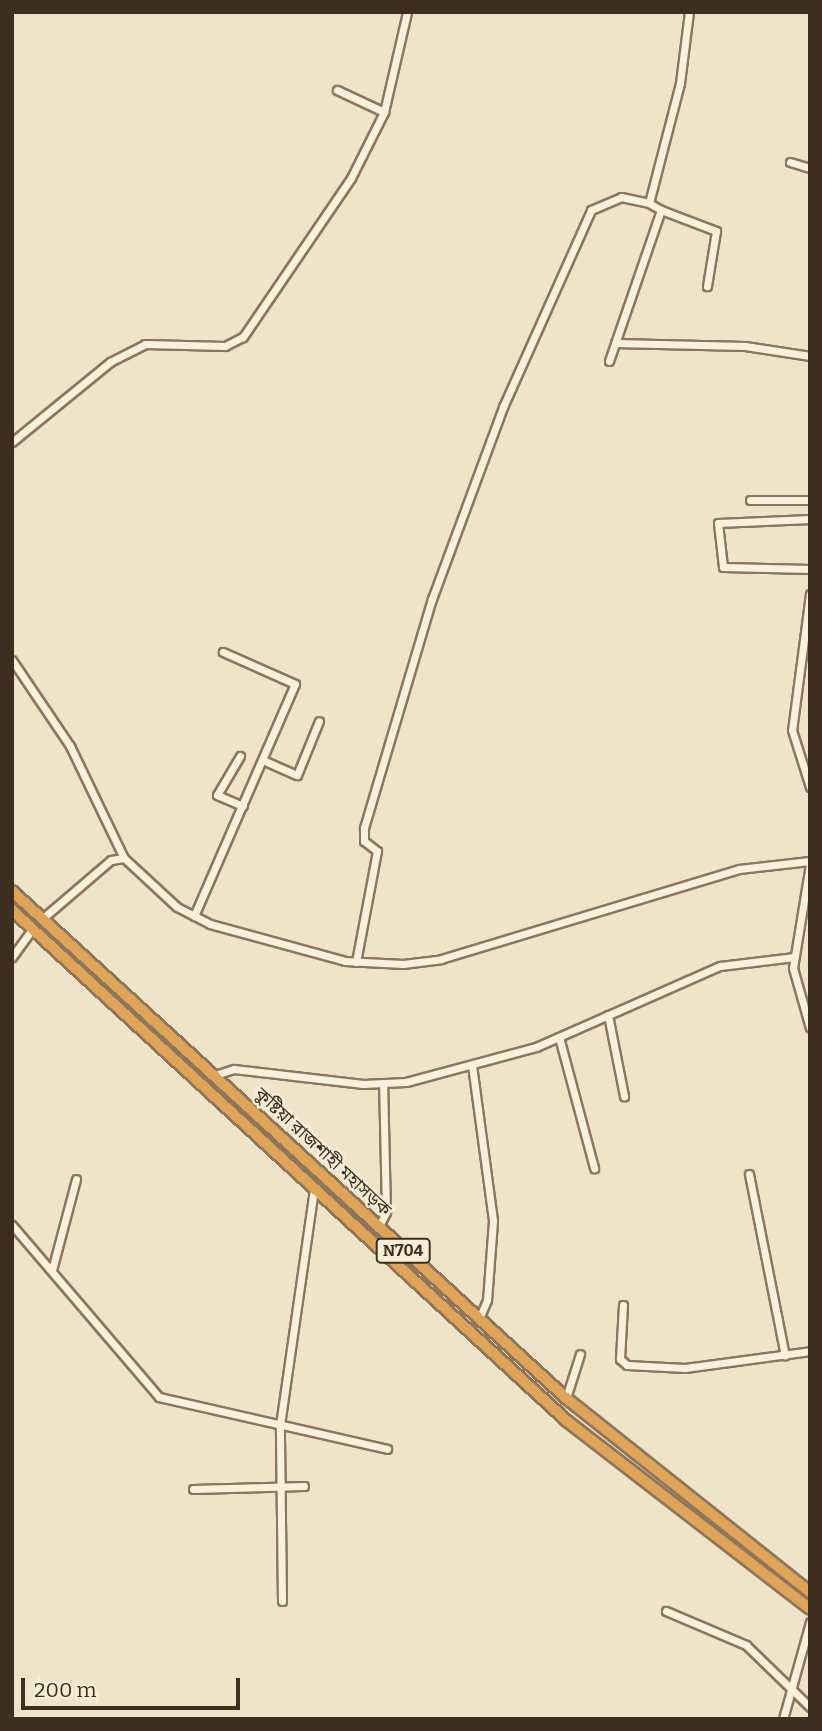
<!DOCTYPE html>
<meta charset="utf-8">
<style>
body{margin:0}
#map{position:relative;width:822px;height:1731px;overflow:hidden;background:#f0e4c8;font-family:Bitter,"Noto Sans Bengali",serif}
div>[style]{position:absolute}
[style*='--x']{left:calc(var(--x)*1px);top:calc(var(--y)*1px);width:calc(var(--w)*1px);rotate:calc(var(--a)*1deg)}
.roads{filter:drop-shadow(2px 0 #8d765c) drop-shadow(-2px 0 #8d765c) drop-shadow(0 2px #8d765c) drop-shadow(0 -2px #8d765c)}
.minor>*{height:7px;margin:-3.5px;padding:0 3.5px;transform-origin:3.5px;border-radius:3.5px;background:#faf1dc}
.highway>*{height:10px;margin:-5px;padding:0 5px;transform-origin:5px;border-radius:5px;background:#e0a458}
span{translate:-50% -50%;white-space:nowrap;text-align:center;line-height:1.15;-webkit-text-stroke:5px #f7eed8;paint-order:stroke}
.shield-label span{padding:2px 5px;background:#f7eed8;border:2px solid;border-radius:5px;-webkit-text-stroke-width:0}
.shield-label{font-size:16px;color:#3d2e20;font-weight:700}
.street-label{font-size:18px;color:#3d2e20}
.frame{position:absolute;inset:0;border:14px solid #3d2e20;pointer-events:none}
.scale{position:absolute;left:21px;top:1678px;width:219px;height:32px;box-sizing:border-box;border:4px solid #3d2e20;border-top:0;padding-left:9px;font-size:21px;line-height:24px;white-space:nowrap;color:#3d2e20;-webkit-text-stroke:5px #f7eed8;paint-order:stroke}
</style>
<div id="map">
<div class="roads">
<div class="minor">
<i style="--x:337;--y:90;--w:52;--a:25.1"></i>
<i style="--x:790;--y:162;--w:21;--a:17"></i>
<i style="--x:661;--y:210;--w:59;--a:20.9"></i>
<i style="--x:716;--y:231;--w:56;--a:99.3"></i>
<i style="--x:615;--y:343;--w:130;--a:1.3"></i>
<i style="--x:745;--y:346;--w:66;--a:8.7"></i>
<i style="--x:609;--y:361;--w:160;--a:-71"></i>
<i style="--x:661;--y:210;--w:14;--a:-150"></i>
<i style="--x:649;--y:203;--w:124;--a:-75.5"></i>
<i style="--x:680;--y:83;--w:72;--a:-82.8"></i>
<i style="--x:12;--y:442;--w:127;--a:-39.2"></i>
<i style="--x:110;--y:362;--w:39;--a:-27"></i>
<i style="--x:145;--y:344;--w:80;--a:1.4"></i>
<i style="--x:225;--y:346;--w:20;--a:-27"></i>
<i style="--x:243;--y:337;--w:192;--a:-55.8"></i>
<i style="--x:351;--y:178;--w:74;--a:-63.4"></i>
<i style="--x:384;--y:112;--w:103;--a:-77"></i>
<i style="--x:750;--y:500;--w:60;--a:0"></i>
<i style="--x:810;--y:519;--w:92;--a:177.5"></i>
<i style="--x:718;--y:523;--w:44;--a:83.5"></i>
<i style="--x:723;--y:567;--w:87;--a:1.3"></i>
<i style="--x:810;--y:594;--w:137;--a:97.5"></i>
<i style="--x:792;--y:730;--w:60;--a:72.5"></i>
<i style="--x:12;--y:660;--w:104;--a:56"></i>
<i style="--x:70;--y:746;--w:124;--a:64.3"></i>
<i style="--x:240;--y:756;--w:45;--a:120.5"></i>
<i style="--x:217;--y:795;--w:28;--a:23"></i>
<i style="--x:265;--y:761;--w:35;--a:24"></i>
<i style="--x:297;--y:775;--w:58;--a:-67.8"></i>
<i style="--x:810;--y:864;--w:105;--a:99.3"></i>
<i style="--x:793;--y:968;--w:62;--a:74.2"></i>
<i style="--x:194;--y:916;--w:253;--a:-66.5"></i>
<i style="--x:295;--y:684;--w:79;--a:-156"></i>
<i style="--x:43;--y:918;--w:89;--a:-40.5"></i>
<i style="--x:111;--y:860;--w:13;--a:-9"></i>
<i style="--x:124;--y:858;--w:72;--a:42.8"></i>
<i style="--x:177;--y:907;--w:37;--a:27"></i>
<i style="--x:210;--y:924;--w:140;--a:15.3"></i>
<i style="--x:345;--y:961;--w:58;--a:3"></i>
<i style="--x:403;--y:964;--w:38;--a:-7"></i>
<i style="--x:441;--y:959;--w:311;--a:-16.8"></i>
<i style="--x:739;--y:869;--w:71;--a:-6.4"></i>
<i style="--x:12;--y:957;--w:34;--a:-54"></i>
<i style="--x:356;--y:962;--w:113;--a:-79.3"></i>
<i style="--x:377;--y:851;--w:16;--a:-142"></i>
<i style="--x:364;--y:841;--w:13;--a:-90"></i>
<i style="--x:364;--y:828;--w:239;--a:-73.5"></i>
<i style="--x:432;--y:599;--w:205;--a:-69.7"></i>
<i style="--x:503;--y:407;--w:216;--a:-65.9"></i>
<i style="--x:591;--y:210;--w:33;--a:-23"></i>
<i style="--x:621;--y:197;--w:29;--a:12"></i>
<i style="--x:608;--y:1015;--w:83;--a:78.8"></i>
<i style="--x:559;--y:1037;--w:136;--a:75"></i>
<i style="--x:472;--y:1065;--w:157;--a:82.3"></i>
<i style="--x:493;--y:1221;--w:79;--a:94.3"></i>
<i style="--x:487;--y:1300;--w:21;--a:113"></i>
<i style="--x:215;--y:1075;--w:20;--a:-18"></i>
<i style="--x:234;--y:1069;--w:130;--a:6.6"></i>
<i style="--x:363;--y:1084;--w:43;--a:-2.7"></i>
<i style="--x:406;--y:1082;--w:135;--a:-15.1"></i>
<i style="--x:536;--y:1047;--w:201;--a:-23.8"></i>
<i style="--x:720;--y:966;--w:75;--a:-6.9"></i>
<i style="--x:749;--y:1174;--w:185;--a:78.8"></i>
<i style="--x:12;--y:1225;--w:226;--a:49.5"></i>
<i style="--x:159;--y:1397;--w:234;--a:12.8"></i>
<i style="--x:378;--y:1228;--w:18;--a:-63"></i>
<i style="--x:386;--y:1212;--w:128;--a:-91.3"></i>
<i style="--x:52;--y:1270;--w:94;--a:-75.2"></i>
<i style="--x:623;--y:1305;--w:54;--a:93.2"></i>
<i style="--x:620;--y:1359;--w:9;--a:41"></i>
<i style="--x:627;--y:1365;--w:58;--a:3"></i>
<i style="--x:685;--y:1368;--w:126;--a:-7.7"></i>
<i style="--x:566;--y:1398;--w:46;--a:-72.3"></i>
<i style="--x:193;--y:1489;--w:111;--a:-1.5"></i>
<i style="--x:282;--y:1601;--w:176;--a:-90.7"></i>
<i style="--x:280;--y:1425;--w:239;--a:-81.8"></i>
<i style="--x:666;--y:1611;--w:87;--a:23"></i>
<i style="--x:746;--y:1645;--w:89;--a:44.1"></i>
<i style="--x:783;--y:1719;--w:101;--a:-74.4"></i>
</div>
<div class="highway">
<i style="--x:12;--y:891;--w:751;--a:42.46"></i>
<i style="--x:566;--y:1398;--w:312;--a:38.5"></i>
<i style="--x:12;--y:910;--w:754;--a:42.64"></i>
<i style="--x:567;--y:1421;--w:307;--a:37.7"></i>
</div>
</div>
<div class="shield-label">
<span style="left:403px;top:1251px">N704</span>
</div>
<div class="street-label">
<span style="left:323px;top:1152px;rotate:43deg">কুষ্টিয়া রাজশাহী মহাসড়ক</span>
</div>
<div class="frame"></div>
<div class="scale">200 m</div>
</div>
